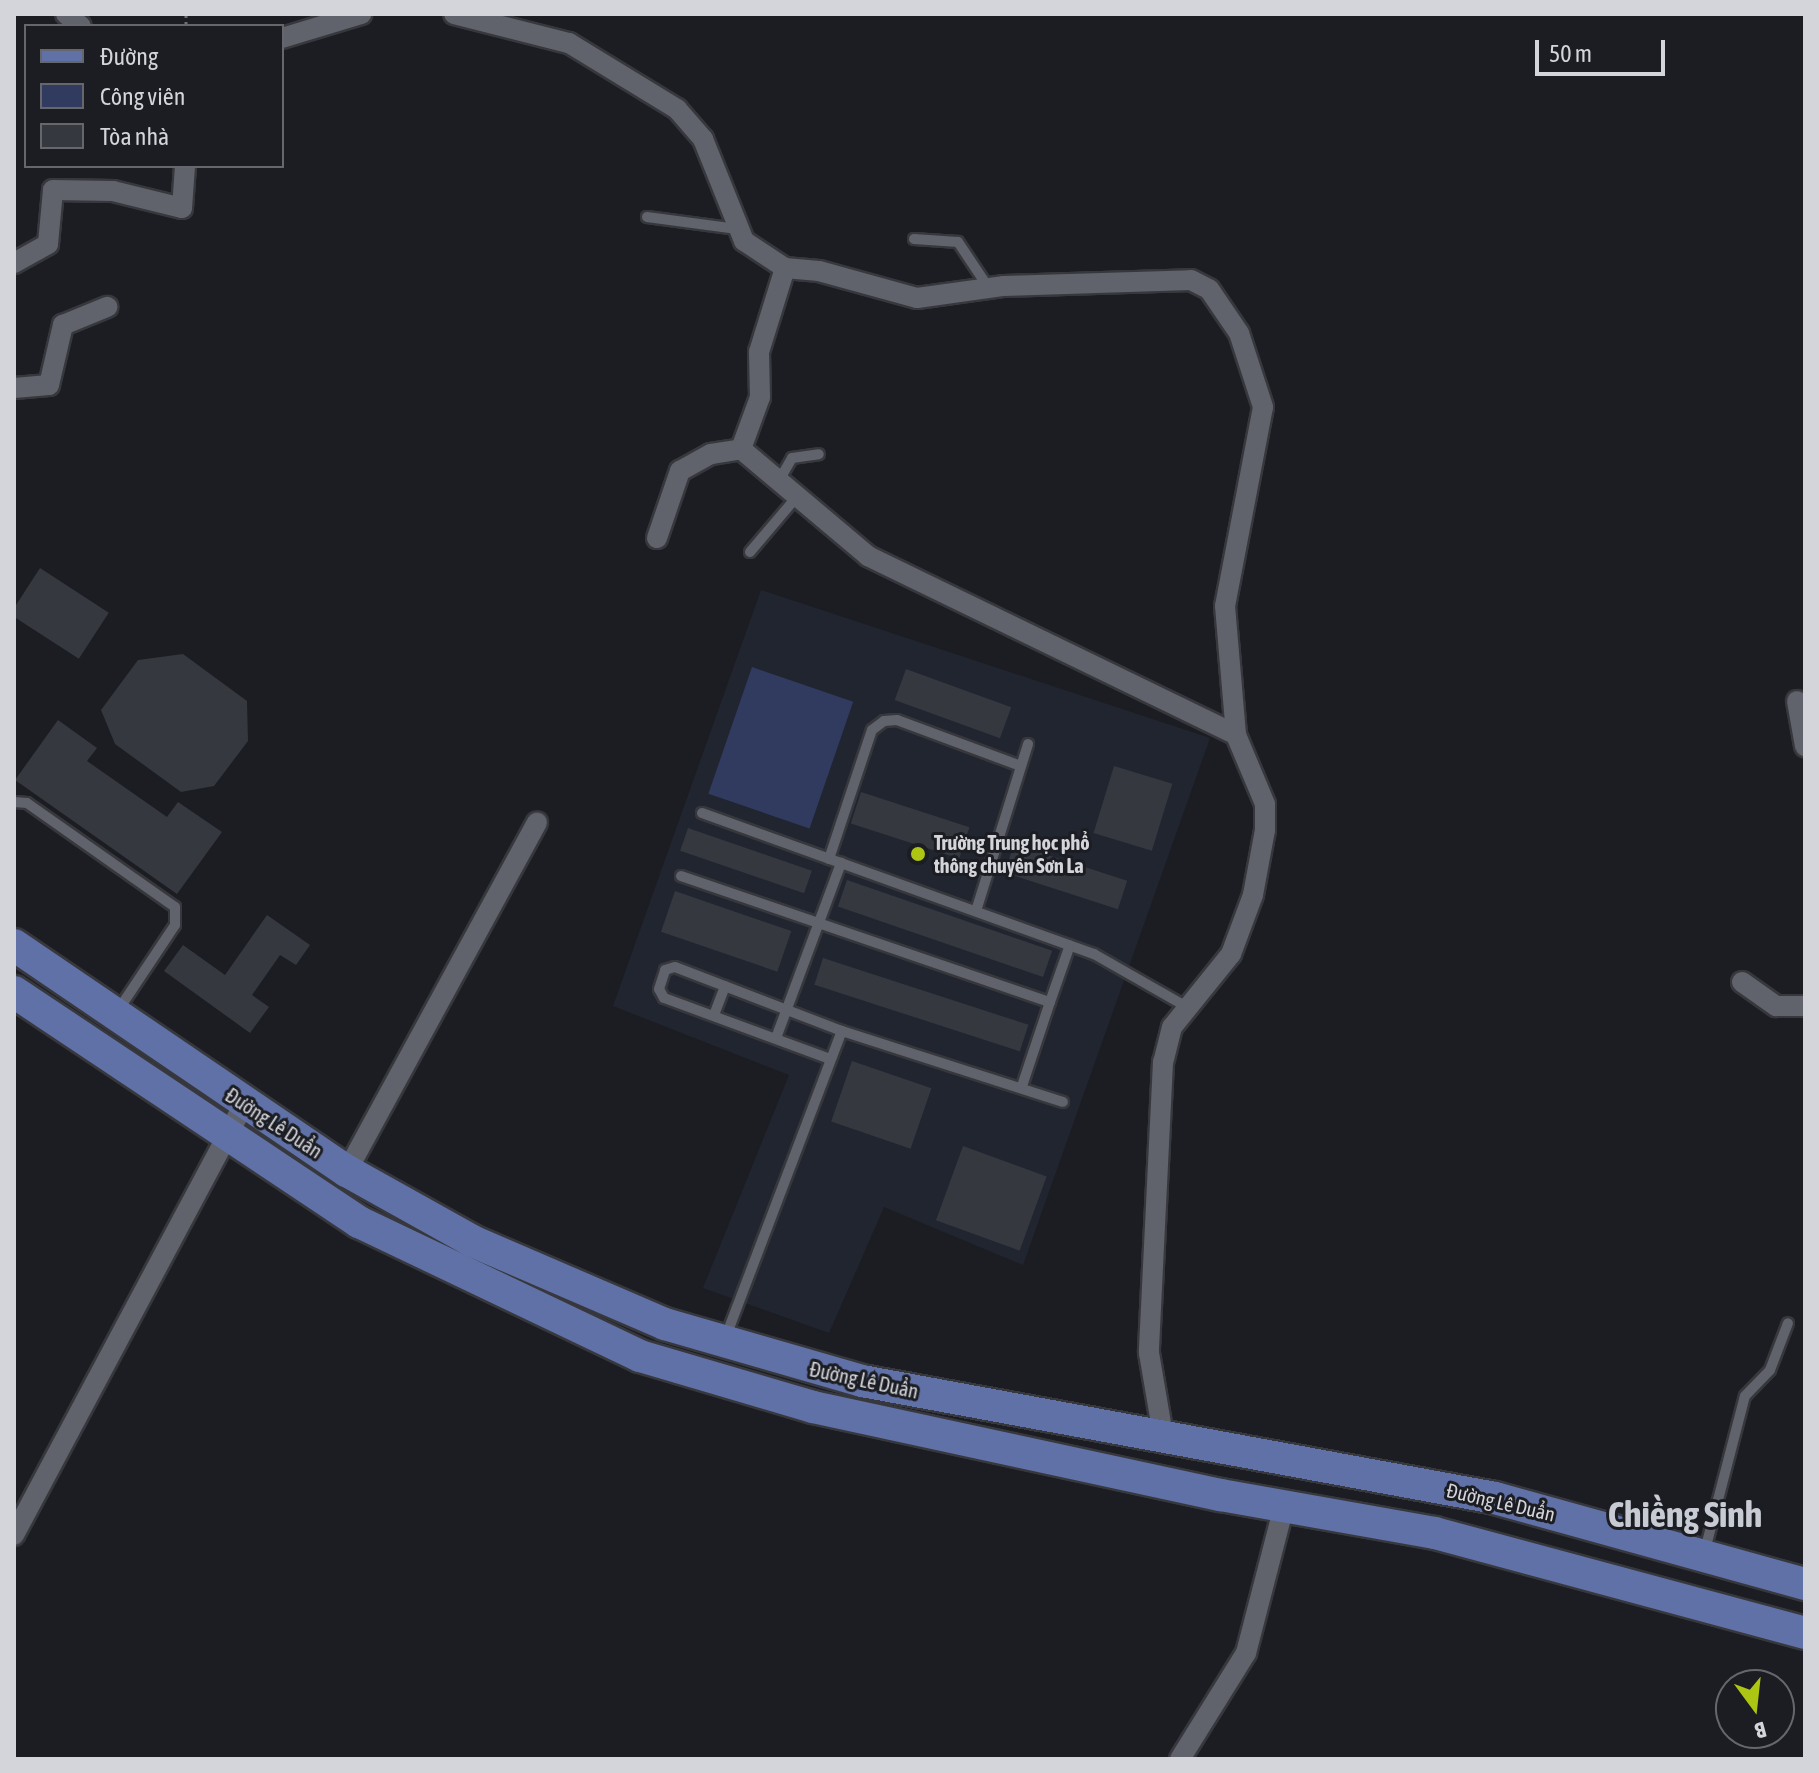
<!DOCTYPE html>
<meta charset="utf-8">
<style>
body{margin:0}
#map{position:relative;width:1819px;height:1773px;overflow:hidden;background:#1b1d23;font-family:"Asap Condensed",sans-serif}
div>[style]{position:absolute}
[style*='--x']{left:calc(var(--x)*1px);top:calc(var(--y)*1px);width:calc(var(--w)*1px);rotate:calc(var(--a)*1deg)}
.built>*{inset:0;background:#212530}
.green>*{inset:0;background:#303b5f;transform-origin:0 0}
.building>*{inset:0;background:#35383f;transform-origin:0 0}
.path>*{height:3px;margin-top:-1.5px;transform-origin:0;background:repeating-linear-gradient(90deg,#6e6f75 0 4px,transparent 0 8px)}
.roads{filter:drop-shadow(2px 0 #37383d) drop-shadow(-2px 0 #37383d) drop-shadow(0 2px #37383d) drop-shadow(0 -2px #37383d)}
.service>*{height:10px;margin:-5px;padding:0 5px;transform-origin:5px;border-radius:5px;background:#60636b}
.minor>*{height:20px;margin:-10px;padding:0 10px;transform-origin:10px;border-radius:10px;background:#60636b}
.primary>*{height:32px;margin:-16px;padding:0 16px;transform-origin:16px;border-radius:16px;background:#6071a8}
.dots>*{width:22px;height:22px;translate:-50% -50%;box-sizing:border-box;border:4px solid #1b1d23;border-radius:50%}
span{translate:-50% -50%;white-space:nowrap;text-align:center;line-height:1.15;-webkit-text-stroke:6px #1b1d23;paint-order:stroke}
.poi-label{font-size:20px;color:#d4d5da;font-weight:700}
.left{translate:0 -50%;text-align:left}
.street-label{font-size:20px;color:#d4d5da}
.town-label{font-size:36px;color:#c8cbd3;font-weight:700}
.frame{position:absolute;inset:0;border:16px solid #d4d5da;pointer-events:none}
.legend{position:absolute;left:24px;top:24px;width:260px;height:144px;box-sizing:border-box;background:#1b1d23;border:2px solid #65676c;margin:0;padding:10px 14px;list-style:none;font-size:24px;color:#d4d5da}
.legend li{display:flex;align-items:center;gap:16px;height:40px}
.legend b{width:40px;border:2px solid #65676c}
.north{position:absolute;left:1715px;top:1669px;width:80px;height:80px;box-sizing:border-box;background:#1b1d23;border:2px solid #65676c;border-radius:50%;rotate:165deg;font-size:22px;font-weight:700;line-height:32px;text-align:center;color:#d4d5da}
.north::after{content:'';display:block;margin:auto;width:28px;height:36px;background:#acc613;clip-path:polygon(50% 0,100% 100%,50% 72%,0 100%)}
.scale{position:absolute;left:1535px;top:40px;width:130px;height:36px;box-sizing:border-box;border:4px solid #d4d5da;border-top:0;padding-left:10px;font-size:24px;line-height:28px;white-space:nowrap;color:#d4d5da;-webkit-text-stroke:6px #1b1d23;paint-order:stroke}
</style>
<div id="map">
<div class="built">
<i style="clip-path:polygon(761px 590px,1210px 738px,1023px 1265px,884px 1207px,829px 1333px,703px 1288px,789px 1075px,613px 1006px)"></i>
</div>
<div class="green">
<i style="left:752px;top:667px;width:107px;height:134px;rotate:19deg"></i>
</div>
<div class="building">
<i style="left:40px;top:568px;width:82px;height:55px;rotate:33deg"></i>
<i style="clip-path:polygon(183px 654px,247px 701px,248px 741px,214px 786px,181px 792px,115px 744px,101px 710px,138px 660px)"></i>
<i style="left:906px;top:669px;width:112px;height:33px;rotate:20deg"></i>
<i style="clip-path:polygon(58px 720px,97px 748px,87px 761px,167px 817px,178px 802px,222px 832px,177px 894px,15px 780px)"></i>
<i style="left:1114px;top:766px;width:61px;height:70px;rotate:17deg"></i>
<i style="left:861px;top:792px;width:114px;height:33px;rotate:18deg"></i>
<i style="left:688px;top:828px;width:131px;height:24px;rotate:19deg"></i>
<i style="left:1014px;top:844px;width:119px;height:30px;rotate:18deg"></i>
<i style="left:847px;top:880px;width:217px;height:28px;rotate:19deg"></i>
<i style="left:675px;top:891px;width:123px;height:43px;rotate:19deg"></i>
<i style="clip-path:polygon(267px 915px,310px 945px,296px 965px,280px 955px,252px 995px,269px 1007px,250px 1033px,164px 971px,183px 945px,225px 975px)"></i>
<i style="left:823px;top:958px;width:216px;height:28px;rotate:18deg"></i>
<i style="left:852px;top:1061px;width:84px;height:64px;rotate:19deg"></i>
<i style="left:963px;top:1146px;width:89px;height:79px;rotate:20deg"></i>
</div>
<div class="path">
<i style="--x:186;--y:14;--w:12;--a:90"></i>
</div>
<div class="roads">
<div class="service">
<i style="--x:647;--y:217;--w:91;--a:7.6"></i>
<i style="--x:914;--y:239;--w:44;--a:3.9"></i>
<i style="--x:958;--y:242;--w:54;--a:56.3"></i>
<i style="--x:777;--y:484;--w:30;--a:-60"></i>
<i style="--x:792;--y:458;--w:27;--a:-8"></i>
<i style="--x:750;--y:552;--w:70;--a:-49.7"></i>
<i style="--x:14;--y:802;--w:13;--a:4"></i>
<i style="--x:27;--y:803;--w:181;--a:35.1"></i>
<i style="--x:175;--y:907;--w:18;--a:90"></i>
<i style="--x:175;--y:925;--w:105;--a:123.7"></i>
<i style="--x:702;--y:813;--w:417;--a:19.8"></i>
<i style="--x:1094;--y:954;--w:107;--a:29.7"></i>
<i style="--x:829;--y:859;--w:136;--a:-71.6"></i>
<i style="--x:872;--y:730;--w:15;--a:-37"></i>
<i style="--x:884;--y:721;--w:13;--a:-4"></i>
<i style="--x:897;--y:720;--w:132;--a:20.4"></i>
<i style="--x:681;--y:876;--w:390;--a:18.9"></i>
<i style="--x:1050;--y:1002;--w:89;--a:108.4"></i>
<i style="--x:976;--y:911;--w:175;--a:-72.7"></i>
<i style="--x:1050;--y:1002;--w:60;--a:-70.7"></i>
<i style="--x:714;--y:1015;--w:31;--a:-69"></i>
<i style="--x:776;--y:1038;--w:187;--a:-69.6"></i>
<i style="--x:830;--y:1059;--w:177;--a:-159.8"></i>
<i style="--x:664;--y:998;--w:10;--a:-119"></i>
<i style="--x:659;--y:989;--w:20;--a:-72"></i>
<i style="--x:665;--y:970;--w:10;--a:-17"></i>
<i style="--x:675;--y:967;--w:179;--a:21"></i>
<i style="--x:842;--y:1031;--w:232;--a:17.8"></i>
<i style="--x:726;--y:1336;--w:326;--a:-69.2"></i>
<i style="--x:1704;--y:1554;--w:163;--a:-75.5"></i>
<i style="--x:1745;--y:1396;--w:36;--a:-46"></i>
<i style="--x:1770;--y:1370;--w:50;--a:-69"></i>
</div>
<div class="minor">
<i style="--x:66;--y:14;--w:19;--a:39"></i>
<i style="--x:454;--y:14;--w:119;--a:14.2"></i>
<i style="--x:569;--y:43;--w:127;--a:31.4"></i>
<i style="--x:677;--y:109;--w:40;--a:49"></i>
<i style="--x:703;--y:139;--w:110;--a:68.1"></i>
<i style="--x:744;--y:241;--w:49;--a:33.4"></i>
<i style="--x:785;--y:268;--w:34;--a:5"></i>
<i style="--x:819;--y:271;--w:102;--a:15.4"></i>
<i style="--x:917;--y:298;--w:88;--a:-7.9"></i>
<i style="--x:1004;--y:286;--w:187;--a:-1.8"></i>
<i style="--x:1191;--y:280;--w:20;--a:27"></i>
<i style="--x:1209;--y:289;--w:53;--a:55.7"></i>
<i style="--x:1239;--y:333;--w:78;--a:72"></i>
<i style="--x:1263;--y:407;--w:203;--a:100.8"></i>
<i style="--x:1225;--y:606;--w:129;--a:85.1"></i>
<i style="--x:1236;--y:735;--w:75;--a:67.2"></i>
<i style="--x:1265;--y:804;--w:26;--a:90"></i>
<i style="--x:1265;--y:830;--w:66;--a:100.5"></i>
<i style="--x:1253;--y:895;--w:63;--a:110.4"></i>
<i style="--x:1231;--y:954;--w:94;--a:128.9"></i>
<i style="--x:1172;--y:1027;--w:36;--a:104"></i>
<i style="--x:1163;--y:1062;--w:291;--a:92.8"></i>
<i style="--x:1149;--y:1353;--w:89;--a:80.3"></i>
<i style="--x:282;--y:38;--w:83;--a:-16.9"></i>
<i style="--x:14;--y:263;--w:39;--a:-29"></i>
<i style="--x:48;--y:244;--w:54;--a:-84.7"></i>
<i style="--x:53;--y:190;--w:60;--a:1"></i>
<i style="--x:113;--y:191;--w:71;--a:13.8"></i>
<i style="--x:182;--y:208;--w:42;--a:-85.9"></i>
<i style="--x:14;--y:388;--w:35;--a:-5"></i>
<i style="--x:49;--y:385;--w:62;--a:-76.9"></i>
<i style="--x:63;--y:325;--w:48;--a:-22.2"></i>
<i style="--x:741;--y:449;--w:166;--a:40.1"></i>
<i style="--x:868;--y:556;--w:409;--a:25.9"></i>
<i style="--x:741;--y:449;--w:55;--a:-69.9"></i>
<i style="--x:760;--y:397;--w:45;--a:-91.3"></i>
<i style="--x:759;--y:352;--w:88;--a:-72.8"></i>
<i style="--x:657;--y:538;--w:71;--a:-71.1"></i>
<i style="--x:680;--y:471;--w:35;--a:-29"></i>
<i style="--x:711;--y:454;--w:30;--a:-9"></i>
<i style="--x:1797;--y:701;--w:46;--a:79.9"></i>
<i style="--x:1742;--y:982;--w:42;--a:35.2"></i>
<i style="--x:1776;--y:1006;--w:29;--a:0"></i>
<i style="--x:347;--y:1171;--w:397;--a:-61.4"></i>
<i style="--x:14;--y:1535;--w:488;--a:-61.9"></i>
<i style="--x:1180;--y:1759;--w:125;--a:-58.1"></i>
<i style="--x:1246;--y:1653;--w:152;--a:-75.5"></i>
</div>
<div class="primary">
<i style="--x:14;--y:945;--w:402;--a:34.2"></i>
<i style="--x:347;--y:1171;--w:143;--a:29.2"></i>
<i style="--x:472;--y:1241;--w:210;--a:23.3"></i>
<i style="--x:665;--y:1324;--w:205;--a:16.1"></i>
<i style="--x:862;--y:1381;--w:644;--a:10.47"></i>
<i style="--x:1495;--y:1498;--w:322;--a:15.5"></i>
<i style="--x:14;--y:992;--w:415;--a:33.7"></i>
<i style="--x:359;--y:1222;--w:311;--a:25.5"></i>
<i style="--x:640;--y:1356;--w:180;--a:16.4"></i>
<i style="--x:813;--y:1407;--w:417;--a:12.2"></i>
<i style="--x:1221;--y:1495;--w:217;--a:10.1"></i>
<i style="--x:1435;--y:1533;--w:383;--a:15.1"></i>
</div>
</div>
<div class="dots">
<i style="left:918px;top:854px;background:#acc613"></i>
</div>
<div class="poi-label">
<span class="left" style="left:934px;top:854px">Trường Trung học phổ<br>thông chuyên Sơn La</span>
</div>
<div class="street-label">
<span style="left:274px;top:1123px;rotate:33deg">Đường Lê Duẩn</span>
<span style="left:864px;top:1380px;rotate:12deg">Đường Lê Duẩn</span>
<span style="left:1501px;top:1502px;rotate:13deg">Đường Lê Duẩn</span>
</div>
<div class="town-label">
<span style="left:1685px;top:1515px">Chiềng Sinh</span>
</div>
<div class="frame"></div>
<ul class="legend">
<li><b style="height:10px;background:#6071a8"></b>Đường</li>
<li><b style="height:22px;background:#303b5f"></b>Công viên</li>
<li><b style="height:22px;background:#35383f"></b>Tòa nhà</li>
</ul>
<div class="north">B</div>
<div class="scale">50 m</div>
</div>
